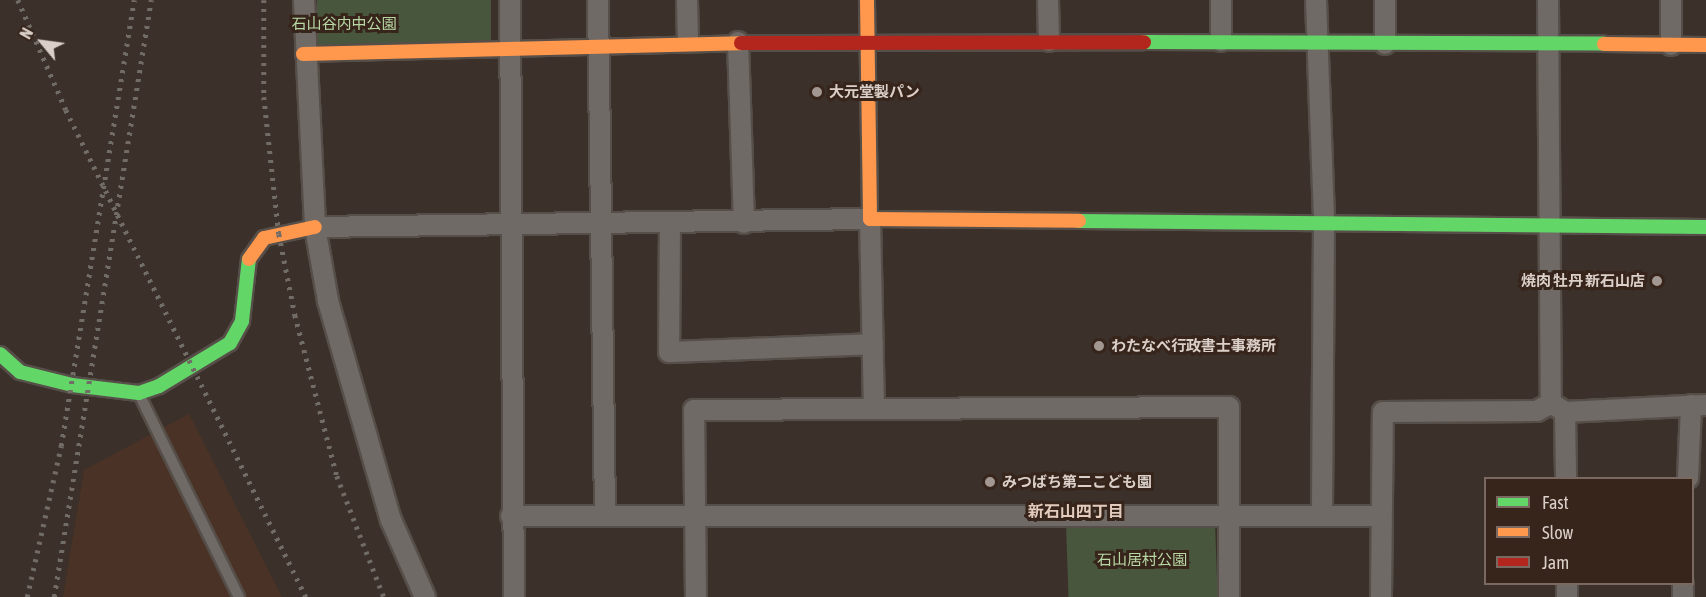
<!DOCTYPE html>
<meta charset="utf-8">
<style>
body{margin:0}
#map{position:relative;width:1706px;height:597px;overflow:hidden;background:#3b302a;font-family:"Asap Condensed","Noto Sans JP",sans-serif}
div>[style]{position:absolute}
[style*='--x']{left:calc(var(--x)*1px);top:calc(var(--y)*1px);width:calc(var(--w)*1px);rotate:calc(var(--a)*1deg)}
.built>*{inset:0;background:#4a3326}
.green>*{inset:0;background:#49563e;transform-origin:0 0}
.roads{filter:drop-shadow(2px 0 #564e48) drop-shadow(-2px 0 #564e48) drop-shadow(0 2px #564e48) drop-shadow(0 -2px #564e48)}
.lane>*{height:10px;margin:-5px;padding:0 5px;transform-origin:5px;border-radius:5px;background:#706a66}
.street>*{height:20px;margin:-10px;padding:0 10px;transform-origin:10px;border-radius:10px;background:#706a66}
.fast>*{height:14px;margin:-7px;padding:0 7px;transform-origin:7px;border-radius:7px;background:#63d668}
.slow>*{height:14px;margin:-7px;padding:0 7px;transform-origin:7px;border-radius:7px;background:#ff974d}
.jam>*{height:14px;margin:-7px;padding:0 7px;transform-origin:7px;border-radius:7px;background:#b3261e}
.rail>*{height:4.5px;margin-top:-2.25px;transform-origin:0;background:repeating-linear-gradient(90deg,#726c66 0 3px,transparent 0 9px)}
.dots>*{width:16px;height:16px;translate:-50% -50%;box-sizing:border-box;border:3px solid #37251b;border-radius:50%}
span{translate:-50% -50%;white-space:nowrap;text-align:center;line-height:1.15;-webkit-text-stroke:6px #37251b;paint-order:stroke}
.park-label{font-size:15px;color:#b8d9a5}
.poi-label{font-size:15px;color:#dbd0c9;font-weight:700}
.left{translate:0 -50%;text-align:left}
.right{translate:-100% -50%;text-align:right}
.neighbourhood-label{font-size:16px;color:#e2cbbd;font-weight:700}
.legend{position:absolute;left:1484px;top:477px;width:210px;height:108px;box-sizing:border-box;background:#37251b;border:2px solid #796961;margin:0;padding:8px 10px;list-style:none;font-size:18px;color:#dbd0c9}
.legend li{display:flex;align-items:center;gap:12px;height:30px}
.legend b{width:30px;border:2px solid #796961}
.north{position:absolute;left:12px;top:12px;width:60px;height:60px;-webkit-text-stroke:4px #37251b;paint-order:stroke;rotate:299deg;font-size:16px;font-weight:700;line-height:24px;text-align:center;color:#dbd0c9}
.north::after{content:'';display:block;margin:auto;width:21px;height:27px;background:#dbd0c9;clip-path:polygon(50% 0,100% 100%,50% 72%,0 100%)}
</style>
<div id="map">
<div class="built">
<i style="clip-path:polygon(189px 414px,282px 597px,63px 597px,84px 470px)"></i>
</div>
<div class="green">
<i style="left:317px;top:0;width:174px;height:49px"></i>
<i style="left:1215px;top:522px;width:75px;height:149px;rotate:88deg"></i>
</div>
<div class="roads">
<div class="lane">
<i style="--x:139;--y:394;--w:226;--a:63.8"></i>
</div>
<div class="street">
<i style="--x:304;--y:0;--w:227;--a:87.2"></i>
<i style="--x:315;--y:227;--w:75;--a:80"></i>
<i style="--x:328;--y:301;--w:228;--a:74"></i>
<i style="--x:391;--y:520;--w:84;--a:66.2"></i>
<i style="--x:510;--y:0;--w:597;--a:89.62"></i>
<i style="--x:598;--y:0;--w:516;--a:89.22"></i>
<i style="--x:687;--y:0;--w:41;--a:88.6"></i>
<i style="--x:1048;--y:0;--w:41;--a:88.6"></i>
<i style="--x:1221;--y:0;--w:41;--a:90"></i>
<i style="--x:1316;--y:0;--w:222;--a:87.9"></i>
<i style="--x:1324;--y:222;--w:293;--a:90.4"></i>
<i style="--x:1548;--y:0;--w:403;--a:89.6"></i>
<i style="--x:1671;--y:0;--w:45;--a:90"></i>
<i style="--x:738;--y:42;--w:181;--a:88.1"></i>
<i style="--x:1385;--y:44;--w:44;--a:-90"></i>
<i style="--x:670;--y:223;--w:129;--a:90.4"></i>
<i style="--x:669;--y:352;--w:204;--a:-2.2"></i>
<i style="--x:315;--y:227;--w:555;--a:-0.83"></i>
<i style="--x:870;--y:219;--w:190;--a:88.8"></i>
<i style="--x:1565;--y:412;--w:66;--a:89.1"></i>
<i style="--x:1688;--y:478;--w:73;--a:-87.6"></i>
<i style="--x:511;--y:516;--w:870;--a:0"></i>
<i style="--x:1567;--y:584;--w:13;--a:90"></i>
<i style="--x:696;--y:597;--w:187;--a:-90.6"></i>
<i style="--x:694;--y:410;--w:535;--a:-0.32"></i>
<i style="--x:1229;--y:407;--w:190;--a:90"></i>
<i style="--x:1381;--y:597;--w:185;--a:-89.4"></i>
<i style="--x:1383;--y:412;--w:154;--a:-0.4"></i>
<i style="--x:1537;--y:411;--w:16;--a:-30"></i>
<i style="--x:1551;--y:403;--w:17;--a:33"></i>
<i style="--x:1565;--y:412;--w:141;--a:-2.8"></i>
<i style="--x:1683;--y:597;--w:13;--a:-90"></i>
</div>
<div class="fast">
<i style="--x:1144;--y:42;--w:460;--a:0.2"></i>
<i style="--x:1079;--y:221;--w:627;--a:0.55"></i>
<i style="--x:0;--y:354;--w:27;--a:42"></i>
<i style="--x:20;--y:372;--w:54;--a:14"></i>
<i style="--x:72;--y:385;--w:67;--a:6.8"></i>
<i style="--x:139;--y:393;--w:21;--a:-19"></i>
<i style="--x:159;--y:386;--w:83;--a:-31.2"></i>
<i style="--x:230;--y:343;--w:25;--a:-61"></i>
<i style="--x:242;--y:321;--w:62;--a:-83.6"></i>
</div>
<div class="slow">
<i style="--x:867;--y:0;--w:219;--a:89.2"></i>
<i style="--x:870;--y:219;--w:209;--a:0.5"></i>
<i style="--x:1604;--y:44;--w:102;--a:0.6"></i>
<i style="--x:303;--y:54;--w:438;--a:-1.4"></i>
<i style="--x:249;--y:259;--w:26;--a:-54"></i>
<i style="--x:264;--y:238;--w:52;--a:-12.2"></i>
</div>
<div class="jam">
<i style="--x:741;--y:43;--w:403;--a:-0.1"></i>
</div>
</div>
<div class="rail">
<i style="--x:18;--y:0;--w:120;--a:66.4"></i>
<i style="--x:66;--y:110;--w:543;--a:63.77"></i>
<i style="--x:264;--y:0;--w:97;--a:90"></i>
<i style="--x:264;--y:97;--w:138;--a:83.8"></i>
<i style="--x:279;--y:234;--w:83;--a:78.8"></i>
<i style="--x:295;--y:315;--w:166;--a:75.4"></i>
<i style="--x:337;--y:476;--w:130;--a:68.8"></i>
<i style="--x:27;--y:597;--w:155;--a:-77.3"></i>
<i style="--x:61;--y:446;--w:452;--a:-80.7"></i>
<i style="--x:54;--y:597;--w:605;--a:-80.77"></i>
</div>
<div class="dots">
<i style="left:817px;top:92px;background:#a39891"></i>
<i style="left:1657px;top:281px;background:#a39891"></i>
<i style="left:1099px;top:346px;background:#a39891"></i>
<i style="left:990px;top:482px;background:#a39891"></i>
</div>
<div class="park-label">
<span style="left:344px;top:24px">石山谷内中公園</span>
<span style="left:1142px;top:560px">石山居村公園</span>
</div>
<div class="poi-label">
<span class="left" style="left:829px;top:92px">大元堂製パン</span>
<span class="right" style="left:1645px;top:281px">焼肉 牡丹 新石山店</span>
<span class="left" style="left:1111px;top:346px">わたなべ行政書士事務所</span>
<span class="left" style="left:1002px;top:482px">みつばち第二こども園</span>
</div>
<div class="neighbourhood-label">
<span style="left:1076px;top:511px">新石山四丁目</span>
</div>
<ul class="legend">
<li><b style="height:8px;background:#63d668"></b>Fast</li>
<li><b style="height:8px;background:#ff974d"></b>Slow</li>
<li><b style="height:8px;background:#b3261e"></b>Jam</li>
</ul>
<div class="north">N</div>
</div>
